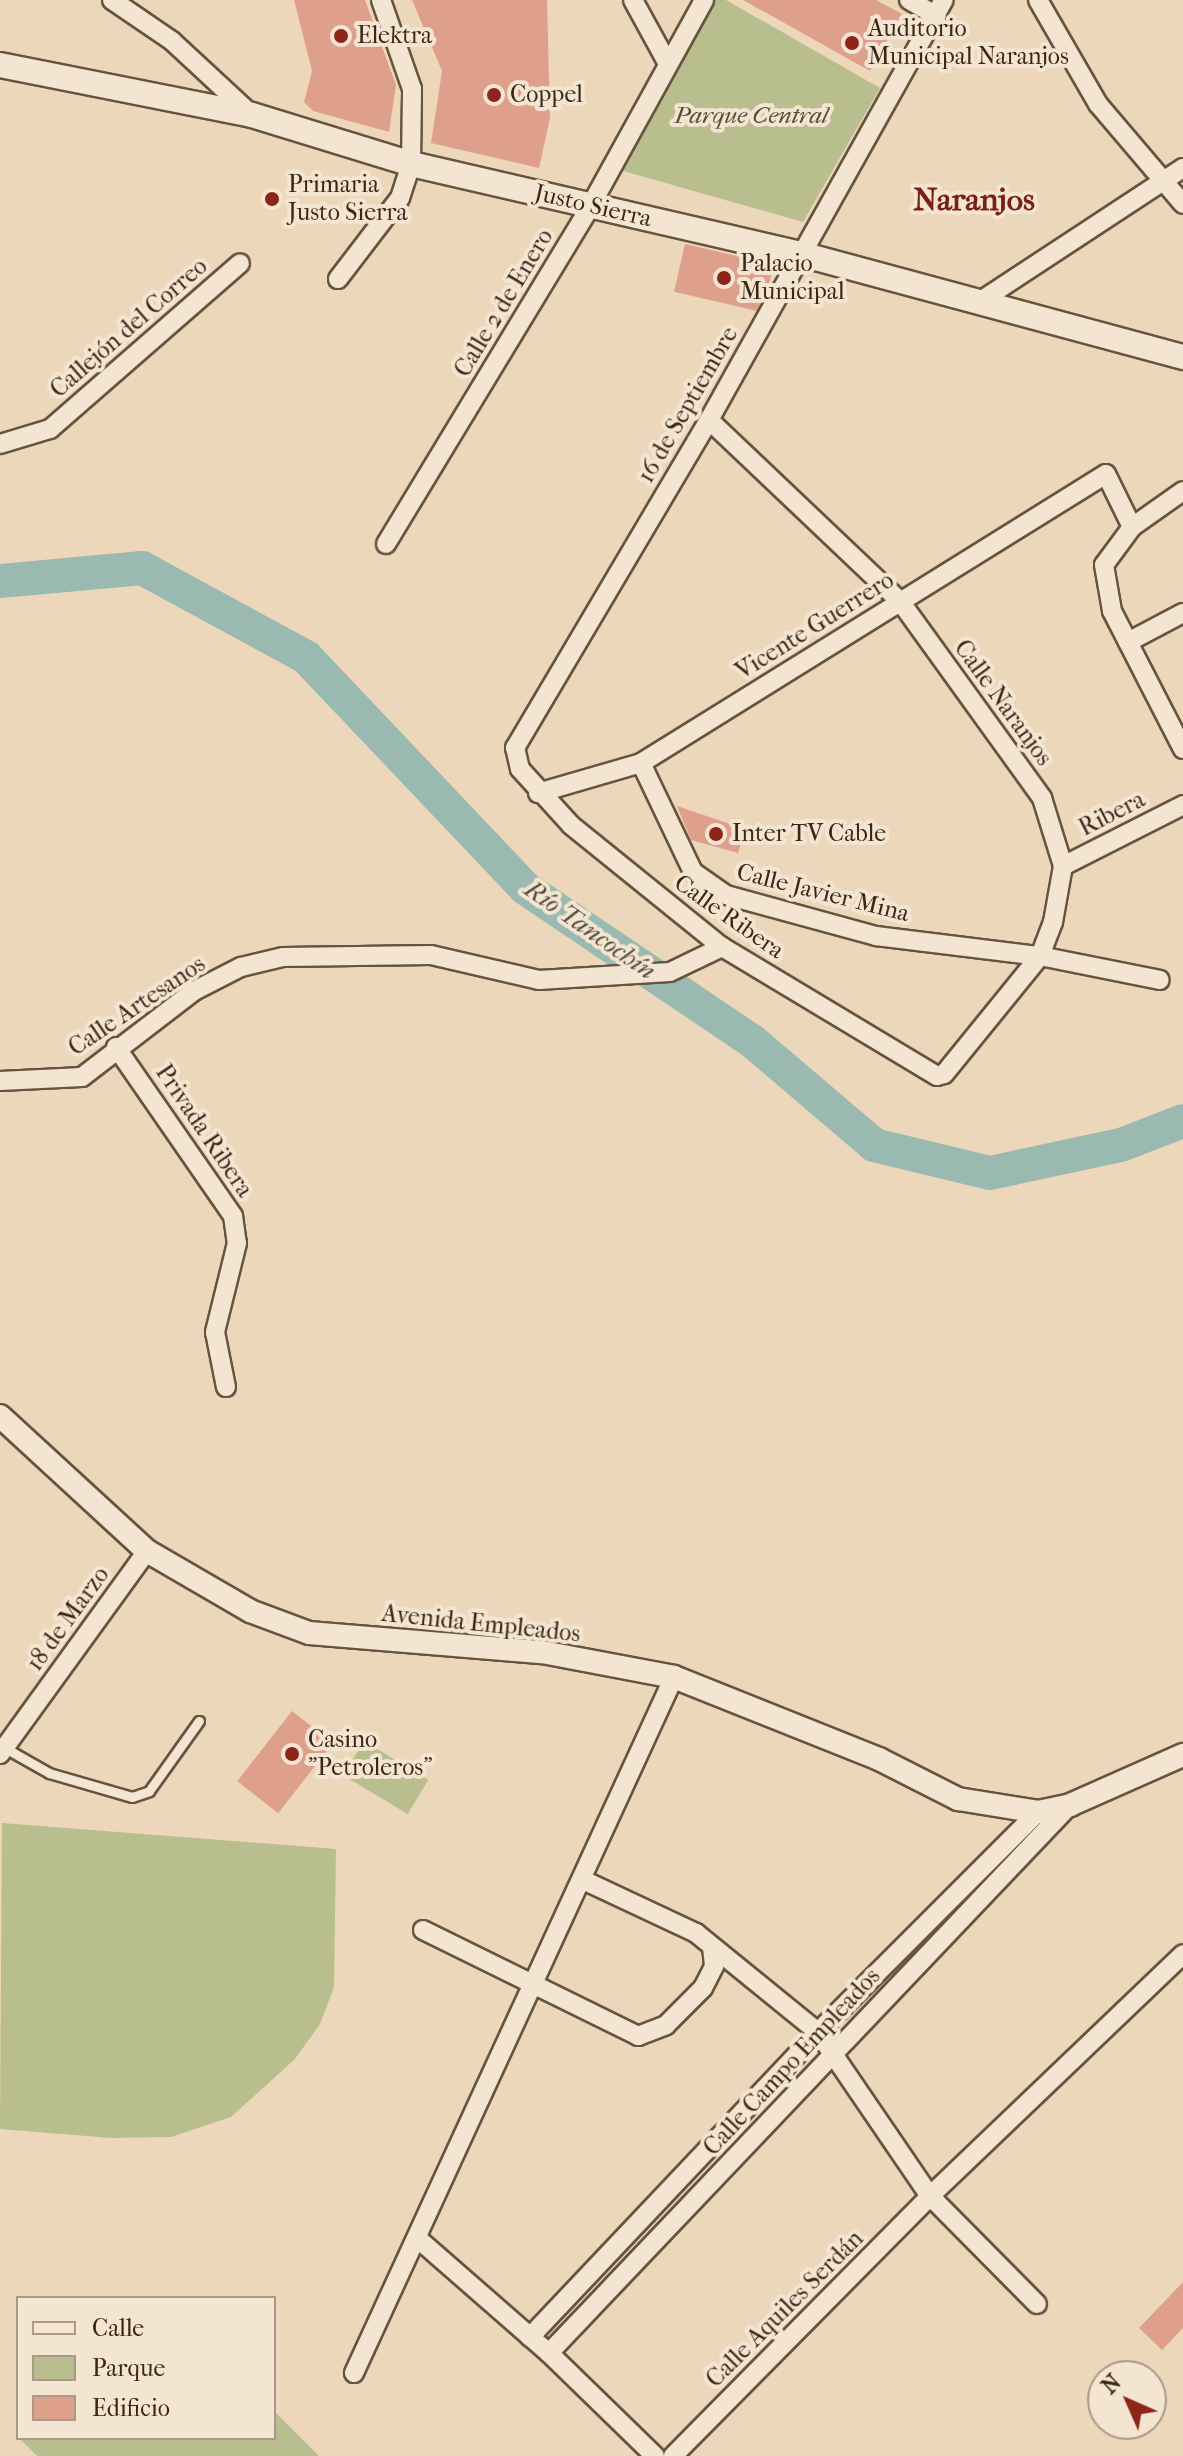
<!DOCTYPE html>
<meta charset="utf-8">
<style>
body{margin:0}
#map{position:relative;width:1183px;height:2456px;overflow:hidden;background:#edd7ba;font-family:"IM FELL French Canon",serif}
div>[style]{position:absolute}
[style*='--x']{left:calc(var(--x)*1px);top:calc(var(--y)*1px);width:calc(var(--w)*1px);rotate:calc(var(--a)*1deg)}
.green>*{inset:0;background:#b9be8f;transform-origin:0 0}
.river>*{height:34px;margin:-17px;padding:0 17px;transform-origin:17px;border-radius:17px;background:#99b9b1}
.building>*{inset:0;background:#dea08b;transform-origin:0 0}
.roads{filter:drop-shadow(2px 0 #66543e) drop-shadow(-2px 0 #66543e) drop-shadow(0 2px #66543e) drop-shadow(0 -2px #66543e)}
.service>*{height:9px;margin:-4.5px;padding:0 4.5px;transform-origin:4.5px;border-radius:4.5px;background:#f3e5d2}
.minor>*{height:18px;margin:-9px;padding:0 9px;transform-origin:9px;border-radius:9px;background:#f3e5d2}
.tertiary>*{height:22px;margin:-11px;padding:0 11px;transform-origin:11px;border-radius:11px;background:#f3e5d2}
.secondary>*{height:24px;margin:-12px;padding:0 12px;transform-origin:12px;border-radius:12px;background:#f3e5d2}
.dots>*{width:22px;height:22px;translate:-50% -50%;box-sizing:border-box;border:4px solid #f3e5d2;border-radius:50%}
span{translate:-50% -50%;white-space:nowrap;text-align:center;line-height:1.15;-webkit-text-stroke:8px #f3e5d2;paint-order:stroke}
.poi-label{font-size:24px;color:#392814}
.left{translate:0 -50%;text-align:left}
.park-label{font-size:24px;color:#594e33;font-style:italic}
.street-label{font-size:24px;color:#392814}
.water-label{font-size:26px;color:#514c3b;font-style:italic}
.district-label{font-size:32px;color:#7a1f14;font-weight:700}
.legend{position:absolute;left:16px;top:2296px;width:260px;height:144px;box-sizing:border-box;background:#f3e5d2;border:2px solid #a99986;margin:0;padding:10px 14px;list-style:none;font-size:24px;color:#392814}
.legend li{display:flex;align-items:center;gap:16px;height:40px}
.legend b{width:40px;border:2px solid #a99986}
.north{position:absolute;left:1087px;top:2360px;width:80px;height:80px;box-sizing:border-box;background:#f3e5d2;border:2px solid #a99986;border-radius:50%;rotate:315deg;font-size:22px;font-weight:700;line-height:32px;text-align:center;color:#392814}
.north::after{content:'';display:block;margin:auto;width:28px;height:36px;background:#8f2418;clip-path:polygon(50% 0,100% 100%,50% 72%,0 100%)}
</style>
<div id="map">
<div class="green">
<i style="clip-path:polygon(710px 0,726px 0,880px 88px,803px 222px,620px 170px)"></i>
<i style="left:364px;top:1741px;width:75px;height:40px;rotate:31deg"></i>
<i style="clip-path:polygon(2px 1823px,336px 1849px,334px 1987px,320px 2024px,295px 2059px,231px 2117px,171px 2137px,111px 2138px,0 2129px)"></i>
<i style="clip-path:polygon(274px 2411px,319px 2456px,37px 2456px,19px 2438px,274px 2438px)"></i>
</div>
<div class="river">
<i style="--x:0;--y:581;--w:143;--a:-5.2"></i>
<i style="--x:142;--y:568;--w:187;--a:28.5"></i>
<i style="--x:306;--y:657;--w:318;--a:46.5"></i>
<i style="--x:525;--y:888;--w:274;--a:34"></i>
<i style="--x:752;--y:1041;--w:160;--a:40.4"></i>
<i style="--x:874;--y:1145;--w:119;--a:13.6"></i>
<i style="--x:990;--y:1173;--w:134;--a:-12.1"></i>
<i style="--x:1121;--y:1145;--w:66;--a:-21.2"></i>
</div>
<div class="building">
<i style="clip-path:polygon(294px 0,365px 0,396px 85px,389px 132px,313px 111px,304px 102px,312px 71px)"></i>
<i style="clip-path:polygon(412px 0,547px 0,550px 118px,539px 168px,431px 143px,442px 71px)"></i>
<i style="clip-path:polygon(743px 0,876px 0,902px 14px,870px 71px)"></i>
<i style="left:685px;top:244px;width:91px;height:49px;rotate:13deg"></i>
<i style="clip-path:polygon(677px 806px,745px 829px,738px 853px,691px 840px)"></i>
<i style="left:292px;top:1711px;width:52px;height:89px;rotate:38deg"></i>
<i style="clip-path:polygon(1183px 2282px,1183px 2328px,1162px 2350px,1139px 2328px)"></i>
</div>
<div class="roads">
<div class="service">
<i style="--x:5;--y:1748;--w:51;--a:29.6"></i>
<i style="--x:49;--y:1773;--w:86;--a:16.1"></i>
<i style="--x:132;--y:1797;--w:18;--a:-19"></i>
<i style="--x:149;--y:1791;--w:86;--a:-54.5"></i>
</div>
<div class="minor">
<i style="--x:112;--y:0;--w:73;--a:34.3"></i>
<i style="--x:172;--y:41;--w:109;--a:42.8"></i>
<i style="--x:633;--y:0;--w:71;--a:61.3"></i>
<i style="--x:909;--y:0;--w:32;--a:30"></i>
<i style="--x:1038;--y:0;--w:120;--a:60"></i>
<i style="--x:1098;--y:104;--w:131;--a:49.6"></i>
<i style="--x:338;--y:279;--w:102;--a:-52.6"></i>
<i style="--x:400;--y:198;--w:36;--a:-72"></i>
<i style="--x:411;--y:164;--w:75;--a:-89.2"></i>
<i style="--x:412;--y:89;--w:94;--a:-109.2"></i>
<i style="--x:979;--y:302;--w:244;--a:-33.3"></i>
<i style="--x:709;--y:420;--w:263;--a:43.5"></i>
<i style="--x:900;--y:601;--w:243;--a:54.2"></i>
<i style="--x:1042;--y:798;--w:71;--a:72.8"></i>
<i style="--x:1063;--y:866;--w:57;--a:100.1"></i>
<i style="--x:1053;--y:922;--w:36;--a:111"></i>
<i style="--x:1040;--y:956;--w:152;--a:129.1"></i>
<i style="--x:944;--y:1074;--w:7;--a:164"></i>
<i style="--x:937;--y:1076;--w:251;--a:-149"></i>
<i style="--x:722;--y:947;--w:194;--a:-141.1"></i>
<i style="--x:571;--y:825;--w:76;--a:-132.3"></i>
<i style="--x:520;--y:769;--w:22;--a:-103"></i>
<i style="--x:515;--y:748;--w:381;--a:-59.4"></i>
<i style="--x:709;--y:420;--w:481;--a:-60.8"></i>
<i style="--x:0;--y:444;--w:52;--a:-16.7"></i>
<i style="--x:50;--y:429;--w:252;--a:-41.1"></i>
<i style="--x:1132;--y:527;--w:62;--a:-35.2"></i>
<i style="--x:386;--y:544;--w:396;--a:-58.8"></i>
<i style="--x:591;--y:205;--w:234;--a:-61.1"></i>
<i style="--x:1128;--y:642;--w:62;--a:-27.8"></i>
<i style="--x:641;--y:763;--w:121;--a:64.5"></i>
<i style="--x:693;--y:872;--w:40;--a:34.9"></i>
<i style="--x:726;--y:895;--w:156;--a:15.3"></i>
<i style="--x:876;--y:936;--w:165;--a:7"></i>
<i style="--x:1040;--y:956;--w:122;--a:11.3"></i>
<i style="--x:538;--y:793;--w:107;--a:-16.2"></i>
<i style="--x:641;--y:763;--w:547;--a:-31.86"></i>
<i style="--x:1106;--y:474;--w:59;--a:63.9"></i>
<i style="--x:1132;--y:527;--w:47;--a:126.4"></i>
<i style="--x:1104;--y:565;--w:47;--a:80.1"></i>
<i style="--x:1112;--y:611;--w:155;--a:62.8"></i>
<i style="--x:1063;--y:866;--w:135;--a:-26.9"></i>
<i style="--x:116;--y:1047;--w:206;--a:55.3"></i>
<i style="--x:233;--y:1216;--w:27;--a:82"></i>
<i style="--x:237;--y:1243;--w:92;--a:103.9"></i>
<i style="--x:215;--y:1332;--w:56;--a:78.7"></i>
<i style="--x:0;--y:1081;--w:82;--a:-2.8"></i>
<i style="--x:82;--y:1077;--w:141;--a:-37.5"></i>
<i style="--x:194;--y:991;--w:53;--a:-27.1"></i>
<i style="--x:241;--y:967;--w:43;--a:-13.4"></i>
<i style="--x:283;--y:957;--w:148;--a:-0.8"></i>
<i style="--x:431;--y:955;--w:111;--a:13"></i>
<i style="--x:539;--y:980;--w:131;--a:-3.5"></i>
<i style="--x:670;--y:972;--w:58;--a:-25.7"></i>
<i style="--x:0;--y:1754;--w:251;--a:-54.1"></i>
<i style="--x:583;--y:1880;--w:125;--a:25.1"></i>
<i style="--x:696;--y:1933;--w:157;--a:39.1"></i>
<i style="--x:818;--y:2032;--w:199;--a:55.7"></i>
<i style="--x:930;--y:2196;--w:152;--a:45.3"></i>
<i style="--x:423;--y:1930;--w:240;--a:26.2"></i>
<i style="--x:638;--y:2036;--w:30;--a:-21"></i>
<i style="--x:666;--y:2025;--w:52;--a:-45"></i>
<i style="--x:703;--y:1988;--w:25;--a:-63"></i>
<i style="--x:714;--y:1966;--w:19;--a:-96"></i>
<i style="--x:417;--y:2238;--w:175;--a:41.1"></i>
<i style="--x:549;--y:2353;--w:148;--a:44.2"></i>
<i style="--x:530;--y:2337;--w:419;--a:-46.6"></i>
<i style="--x:818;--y:2032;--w:311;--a:-45"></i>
<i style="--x:549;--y:2353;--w:756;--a:-46.45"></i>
<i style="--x:354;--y:2373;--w:766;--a:-65.31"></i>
<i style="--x:673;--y:2456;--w:366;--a:-45.3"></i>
<i style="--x:930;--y:2196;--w:350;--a:-43.7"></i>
</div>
<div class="tertiary">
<i style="--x:0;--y:1416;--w:200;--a:42.6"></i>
<i style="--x:147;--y:1551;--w:119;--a:30.2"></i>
<i style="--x:250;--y:1611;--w:63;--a:20.4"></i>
<i style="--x:309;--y:1633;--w:234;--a:4.7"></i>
<i style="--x:542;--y:1652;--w:134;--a:10.7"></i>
<i style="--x:674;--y:1677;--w:221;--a:21.8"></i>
<i style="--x:879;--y:1759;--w:89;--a:26.9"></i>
<i style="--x:958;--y:1799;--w:81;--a:9.2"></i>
<i style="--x:1038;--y:1812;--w:33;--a:-12"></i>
<i style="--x:1070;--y:1805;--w:124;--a:-23.9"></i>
</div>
<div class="secondary">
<i style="--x:0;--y:65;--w:257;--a:11.2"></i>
<i style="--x:252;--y:115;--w:166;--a:17.1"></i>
<i style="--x:411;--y:164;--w:400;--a:13"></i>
<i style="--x:801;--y:254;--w:396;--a:15.1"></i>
</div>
</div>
<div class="dots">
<i style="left:341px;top:36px;background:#8f2418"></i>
<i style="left:852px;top:43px;background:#8f2418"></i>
<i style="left:494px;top:95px;background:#8f2418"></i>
<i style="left:272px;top:199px;background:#8f2418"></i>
<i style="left:724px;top:278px;background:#8f2418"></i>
<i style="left:716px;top:834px;background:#8f2418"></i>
<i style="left:292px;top:1754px;background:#8f2418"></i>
</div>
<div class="poi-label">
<span class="left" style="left:868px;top:43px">Auditorio<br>Municipal Naranjos</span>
<span class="left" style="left:357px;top:36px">Elektra</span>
<span class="left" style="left:510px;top:95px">Coppel</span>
<span class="left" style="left:288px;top:199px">Primaria<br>Justo Sierra</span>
<span class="left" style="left:740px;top:278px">Palacio<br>Municipal</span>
<span class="left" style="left:732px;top:834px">Inter TV Cable</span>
<span class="left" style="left:308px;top:1754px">Casino<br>"Petroleros"</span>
</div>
<div class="park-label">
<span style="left:751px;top:116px">Parque Central</span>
</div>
<div class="street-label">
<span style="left:593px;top:206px;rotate:13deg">Justo Sierra</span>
<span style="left:504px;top:303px;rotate:-59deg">Calle 2 de Enero</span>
<span style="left:129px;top:328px;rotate:-41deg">Callejón del Correo</span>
<span style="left:688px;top:405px;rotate:-60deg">16 de Septiembre</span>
<span style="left:815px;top:626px;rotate:-32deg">Vicente Guerrero</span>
<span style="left:1003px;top:703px;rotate:54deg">Calle Naranjos</span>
<span style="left:1112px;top:814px;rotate:-27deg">Ribera</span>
<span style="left:823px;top:893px;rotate:14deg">Calle Javier Mina</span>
<span style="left:729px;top:917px;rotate:35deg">Calle Ribera</span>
<span style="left:137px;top:1006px;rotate:-34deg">Calle Artesanos</span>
<span style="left:204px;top:1131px;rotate:56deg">Privada Ribera</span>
<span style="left:68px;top:1619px;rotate:-54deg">18 de Marzo</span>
<span style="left:481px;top:1624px;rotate:6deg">Avenida Empleados</span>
<span style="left:792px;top:2062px;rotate:-47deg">Calle Campo Empleados</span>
<span style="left:785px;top:2309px;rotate:-45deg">Calle Aquiles Serdán</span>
</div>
<div class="water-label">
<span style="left:590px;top:930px;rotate:35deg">Río Tancochín</span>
</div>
<div class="district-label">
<span style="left:974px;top:200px">Naranjos</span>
</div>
<ul class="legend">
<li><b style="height:10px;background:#f3e5d2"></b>Calle</li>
<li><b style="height:22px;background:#b9be8f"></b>Parque</li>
<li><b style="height:22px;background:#dea08b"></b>Edificio</li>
</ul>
<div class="north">N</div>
</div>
